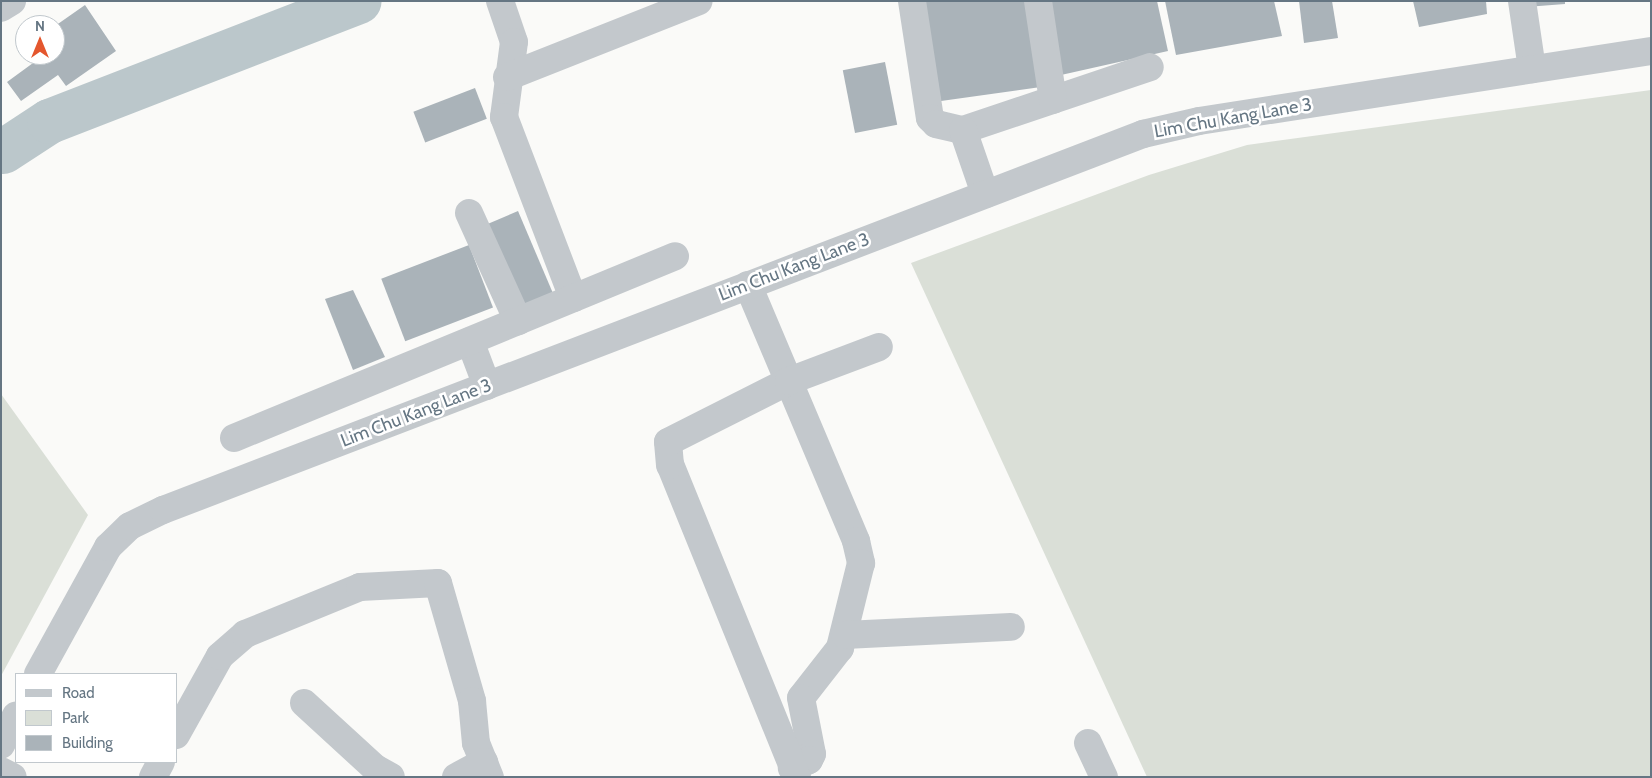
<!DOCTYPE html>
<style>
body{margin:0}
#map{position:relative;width:1652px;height:778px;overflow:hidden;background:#fafaf8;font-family:Cabin,sans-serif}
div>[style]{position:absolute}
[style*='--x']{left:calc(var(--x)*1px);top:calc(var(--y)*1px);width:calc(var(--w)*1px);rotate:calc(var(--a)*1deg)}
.green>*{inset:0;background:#dadfd7}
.stream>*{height:8px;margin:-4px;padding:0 4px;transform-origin:4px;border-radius:4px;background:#bbc7cb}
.river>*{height:45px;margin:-22.5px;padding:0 22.5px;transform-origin:22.5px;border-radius:22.5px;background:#bbc7cb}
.building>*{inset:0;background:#aab3b9;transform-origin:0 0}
.minor>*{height:28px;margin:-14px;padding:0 14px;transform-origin:14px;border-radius:14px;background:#c3c8cc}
span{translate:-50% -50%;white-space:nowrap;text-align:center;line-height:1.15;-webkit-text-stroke:5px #fff;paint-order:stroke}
.street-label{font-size:18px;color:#657683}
.frame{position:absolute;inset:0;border:2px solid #657683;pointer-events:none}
.legend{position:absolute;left:15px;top:673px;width:162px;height:90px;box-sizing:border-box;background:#fff;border:1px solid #c1c8cd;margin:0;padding:6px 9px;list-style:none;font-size:15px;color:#657683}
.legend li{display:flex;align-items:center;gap:10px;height:25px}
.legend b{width:25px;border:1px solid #c1c8cd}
.north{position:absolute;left:15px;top:15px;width:50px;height:50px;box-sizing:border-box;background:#fff;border:1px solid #c1c8cd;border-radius:50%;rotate:0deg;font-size:14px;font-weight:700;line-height:20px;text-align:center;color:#657683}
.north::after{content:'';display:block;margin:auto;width:18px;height:22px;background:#e4572e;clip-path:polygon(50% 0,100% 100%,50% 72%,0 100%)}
</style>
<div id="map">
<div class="green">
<i style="clip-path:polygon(1651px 90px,1651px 777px,1147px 777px,911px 263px,1149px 175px,1247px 145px)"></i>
<i style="clip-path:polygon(1px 394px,88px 515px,1px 676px)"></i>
</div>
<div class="stream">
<i style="--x:1;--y:152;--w:2;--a:-27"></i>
</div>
<div class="river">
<i style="--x:3;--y:151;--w:55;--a:-33.1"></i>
<i style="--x:49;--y:121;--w:332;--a:-21.2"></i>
</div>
<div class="building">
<i style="clip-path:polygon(920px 1px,1033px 1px,1048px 86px,941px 101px)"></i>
<i style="clip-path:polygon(1049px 1px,1157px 1px,1168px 51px,1061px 75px)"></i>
<i style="clip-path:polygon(1165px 1px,1274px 1px,1282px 36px,1176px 55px)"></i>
<i style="clip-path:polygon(1299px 1px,1332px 1px,1338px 38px,1304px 43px)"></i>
<i style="clip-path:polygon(1413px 1px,1486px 1px,1487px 14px,1419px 27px)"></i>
<i style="clip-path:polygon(1526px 1px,1565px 1px,1565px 4px,1526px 7px)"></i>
<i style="clip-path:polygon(85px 5px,116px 51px,66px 86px,58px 75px,21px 101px,7px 82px,44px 55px,55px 55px,55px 26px)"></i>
<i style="left:885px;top:62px;width:64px;height:43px;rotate:79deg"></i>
<i style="left:475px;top:88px;width:33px;height:66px;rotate:69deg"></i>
<i style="left:518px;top:211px;width:93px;height:33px;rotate:67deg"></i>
<i style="left:469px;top:245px;width:67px;height:94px;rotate:69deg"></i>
<i style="clip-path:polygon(353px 290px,385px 357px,353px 370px,325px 299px)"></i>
</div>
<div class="minor">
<i style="--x:500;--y:1;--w:43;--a:71.1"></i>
<i style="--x:514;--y:42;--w:76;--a:97.6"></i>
<i style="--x:504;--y:117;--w:194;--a:69.1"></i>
<i style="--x:912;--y:1;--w:118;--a:81.3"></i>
<i style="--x:930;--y:118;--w:8;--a:45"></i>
<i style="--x:936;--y:124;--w:28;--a:13"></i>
<i style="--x:963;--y:130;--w:197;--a:-18.6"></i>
<i style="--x:1038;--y:1;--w:100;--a:81.4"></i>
<i style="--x:1522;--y:1;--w:69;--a:81.6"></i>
<i style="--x:1;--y:8;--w:13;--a:-32"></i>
<i style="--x:507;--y:77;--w:206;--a:-21.6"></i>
<i style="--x:963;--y:130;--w:68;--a:71"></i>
<i style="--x:469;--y:213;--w:119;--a:65.6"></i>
<i style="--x:748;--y:285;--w:278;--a:67.1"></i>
<i style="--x:856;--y:541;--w:23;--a:77"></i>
<i style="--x:861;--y:563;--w:88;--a:103.9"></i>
<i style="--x:840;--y:648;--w:63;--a:128"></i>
<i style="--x:801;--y:698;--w:57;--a:78.9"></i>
<i style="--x:812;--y:754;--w:7;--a:117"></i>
<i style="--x:809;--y:760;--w:19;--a:155"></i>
<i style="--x:470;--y:341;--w:48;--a:69.3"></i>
<i style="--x:234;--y:438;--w:477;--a:-22.4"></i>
<i style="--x:845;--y:635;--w:166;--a:-2.8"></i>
<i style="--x:38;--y:674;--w:145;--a:-61.1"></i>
<i style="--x:108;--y:547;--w:30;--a:-44"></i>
<i style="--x:130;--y:526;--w:37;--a:-26"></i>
<i style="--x:163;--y:510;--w:1050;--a:-20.99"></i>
<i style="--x:1143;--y:134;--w:57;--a:-13.1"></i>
<i style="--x:1199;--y:121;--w:457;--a:-8.8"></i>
<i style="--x:304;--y:703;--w:96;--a:42.5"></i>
<i style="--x:375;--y:768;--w:18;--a:29"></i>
<i style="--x:176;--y:735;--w:90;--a:-60.9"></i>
<i style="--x:220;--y:656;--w:33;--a:-41"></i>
<i style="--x:245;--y:634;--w:124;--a:-22.2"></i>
<i style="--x:360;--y:587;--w:78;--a:-2.9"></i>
<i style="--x:438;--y:583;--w:123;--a:73.9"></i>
<i style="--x:472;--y:701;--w:42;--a:84.6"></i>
<i style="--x:476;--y:743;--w:37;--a:68"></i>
<i style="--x:1088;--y:743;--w:38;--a:65"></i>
<i style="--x:1;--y:745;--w:33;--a:-63"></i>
<i style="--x:1;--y:771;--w:13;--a:27"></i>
<i style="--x:153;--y:777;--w:17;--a:-62"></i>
<i style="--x:456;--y:777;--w:32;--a:-28"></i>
<i style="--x:797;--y:777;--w:337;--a:-112.1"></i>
<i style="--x:670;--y:465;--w:23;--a:-95"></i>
<i style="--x:668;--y:442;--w:136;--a:-26.8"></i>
<i style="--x:789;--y:381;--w:96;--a:-20.7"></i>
</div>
<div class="street-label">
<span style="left:1233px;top:118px;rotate:-10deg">Lim Chu Kang Lane 3</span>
<span style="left:794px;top:267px;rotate:-21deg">Lim Chu Kang Lane 3</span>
<span style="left:416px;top:413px;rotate:-21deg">Lim Chu Kang Lane 3</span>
</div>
<div class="frame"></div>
<ul class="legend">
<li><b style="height:6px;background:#c3c8cc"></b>Road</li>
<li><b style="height:14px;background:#dadfd7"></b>Park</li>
<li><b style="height:14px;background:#aab3b9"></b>Building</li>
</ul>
<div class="north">N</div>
</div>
